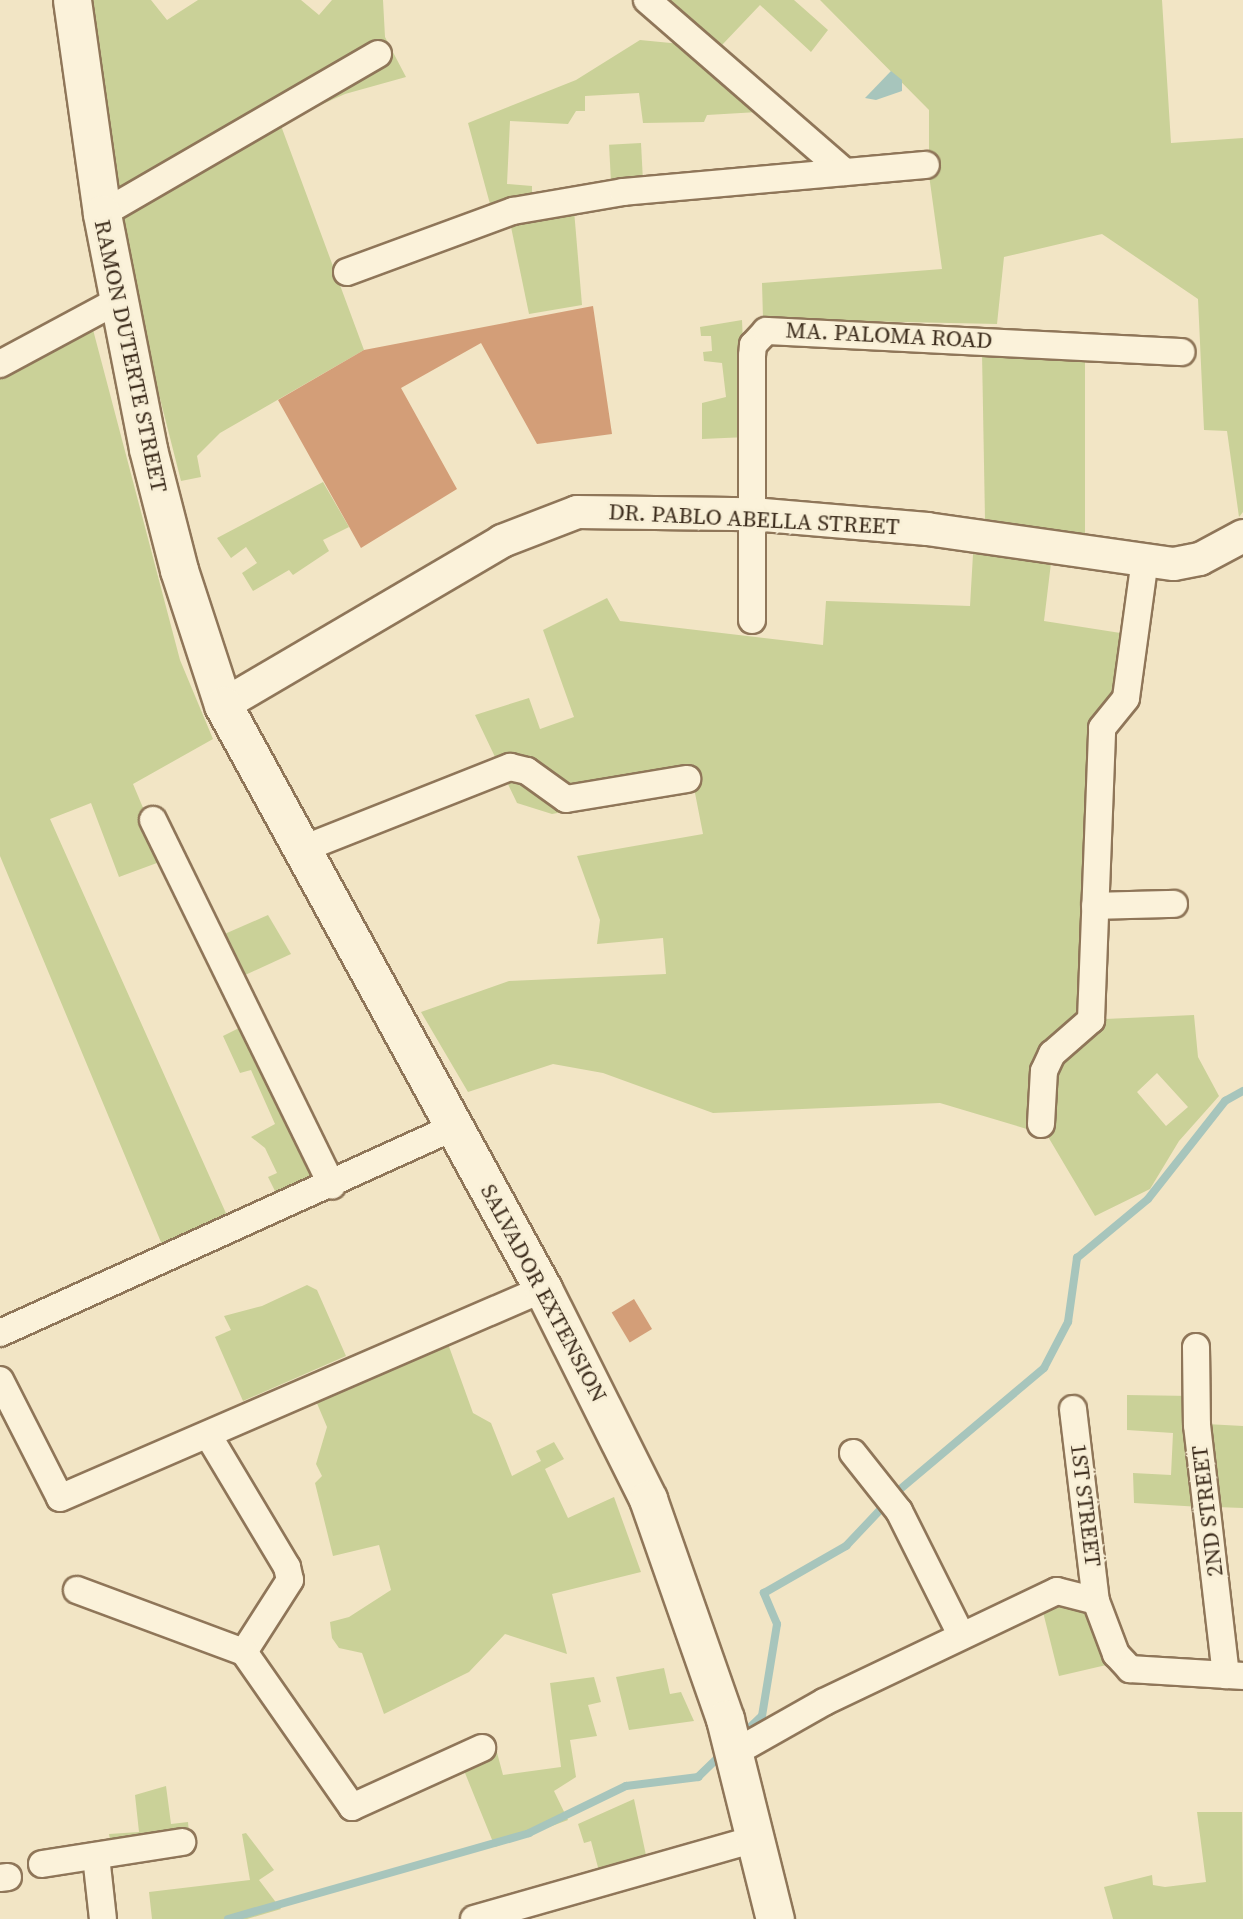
<!DOCTYPE html>
<style>
body{margin:0}
#map{position:relative;width:1243px;height:1919px;overflow:hidden;background:#f2e5c5;font-family:"Source Serif 4",serif}
div>[style]{position:absolute}
[style*='--x']{left:calc(var(--x)*1px);top:calc(var(--y)*1px);width:calc(var(--w)*1px);rotate:calc(var(--a)*1deg)}
.green>*{inset:0;background:#cad198;transform-origin:0 0}
.water>*{inset:0;background:#a7c5bc}
.stream>*{height:8px;margin:-4px;padding:0 4px;transform-origin:4px;border-radius:4px;background:#a7c5bc}
.building>*{inset:0;background:#d39e78;transform-origin:0 0}
.roads{filter:drop-shadow(2px 0 #8f7659) drop-shadow(-2px 0 #8f7659) drop-shadow(0 2px #8f7659) drop-shadow(0 -2px #8f7659)}
.minor>*{height:26px;margin:-13px;padding:0 13px;transform-origin:13px;border-radius:13px;background:#fbf2da}
.tertiary>*{height:32px;margin:-16px;padding:0 16px;transform-origin:16px;border-radius:16px;background:#fbf2da}
.secondary>*{height:37px;margin:-18.5px;padding:0 18.5px;transform-origin:18.5px;border-radius:18.5px;background:#fbf2da}
span{translate:-50% -50%;white-space:nowrap;text-align:center;line-height:1.15;-webkit-text-stroke:5px #f8efd6;paint-order:stroke}
.street-label{font-size:23px;color:#3e2e1e}
</style>
<div id="map">
<div class="green">
<i style="clip-path:polygon(84px 0,151px 0,167px 20px,198px 0,301px 0,319px 15px,332px 0,383px 0,385px 37px,406px 77px,345px 94px,280px 123px,364px 350px,220px 433px,197px 456px,201px 477px,181px 481px,140px 320px)"></i>
<i style="clip-path:polygon(668px 0,794px 0,828px 30px,811px 52px,760px 5px,722px 45px,665px 9px)"></i>
<i style="clip-path:polygon(820px 0,1162px 0,1171px 143px,1243px 138px,1243px 512px,1239px 517px,1227px 431px,1204px 430px,1198px 299px,1102px 234px,1004px 257px,997px 324px,763px 319px,762px 283px,942px 269px,929px 175px,929px 110px)"></i>
<i style="clip-path:polygon(640px 40px,681px 44px,758px 112px,707px 115px,704px 122px,643px 123px,639px 93px,585px 96px,585px 111px,576px 111px,568px 124px,510px 121px,507px 184px,532px 186px,532px 197px,490px 204px,468px 123px,576px 80px)"></i>
<i style="left:641px;top:143px;width:39px;height:32px;rotate:87deg"></i>
<i style="clip-path:polygon(574px 210px,582px 305px,529px 314px,510px 222px)"></i>
<i style="clip-path:polygon(742px 320px,747px 437px,702px 439px,702px 403px,726px 397px,722px 363px,704px 361px,703px 352px,712px 351px,711px 336px,701px 336px,700px 327px)"></i>
<i style="clip-path:polygon(91px 322px,180px 660px,213px 739px,133px 784px,165px 860px,119px 877px,91px 803px,50px 819px,229px 1220px,163px 1247px,0 856px,0 372px)"></i>
<i style="clip-path:polygon(982px 353px,1085px 362px,1085px 534px,985px 519px)"></i>
<i style="clip-path:polygon(323px 482px,349px 527px,323px 540px,329px 551px,293px 575px,289px 570px,253px 591px,242px 573px,257px 563px,246px 547px,231px 558px,217px 538px)"></i>
<i style="clip-path:polygon(evenodd,973px 554px,1051px 563px,1044px 621px,1146px 637px,1131px 714px,1111px 725px,1105px 1019px,1194px 1015px,1198px 1057px,1219px 1096px,1179px 1141px,1150px 1189px,1095px 1216px,1047px 1135px,940px 1103px,713px 1113px,603px 1073px,553px 1064px,468px 1092px,421px 1012px,509px 981px,666px 974px,663px 938px,597px 944px,600px 920px,577px 856px,703px 834px,694px 788px,552px 814px,517px 803px,475px 715px,529px 698px,540px 729px,574px 717px,543px 630px,607px 598px,620px 621px,823px 645px,826px 601px,970px 606px,973px 554px,1157px 1073px,1188px 1107px,1166px 1126px,1137px 1092px,1157px 1073px)"></i>
<i style="clip-path:polygon(268px 915px,291px 954px,243px 976px,220px 936px)"></i>
<i style="clip-path:polygon(245px 1025px,320px 1180px,278px 1197px,268px 1177px,277px 1173px,265px 1148px,251px 1137px,275px 1124px,251px 1070px,240px 1073px,223px 1036px)"></i>
<i style="clip-path:polygon(307px 1285px,317px 1290px,346px 1356px,243px 1401px,215px 1337px,231px 1330px,224px 1316px,262px 1306px)"></i>
<i style="clip-path:polygon(447px 1341px,473px 1413px,491px 1423px,512px 1476px,541px 1461px,536px 1451px,554px 1442px,564px 1459px,545px 1469px,568px 1518px,614px 1497px,641px 1572px,552px 1594px,567px 1654px,505px 1634px,469px 1672px,384px 1714px,362px 1653px,339px 1648px,332px 1638px,330px 1622px,349px 1617px,391px 1590px,379px 1545px,333px 1556px,315px 1483px,322px 1476px,316px 1464px,327px 1427px,316px 1401px)"></i>
<i style="clip-path:polygon(1127px 1395px,1192px 1396px,1201px 1507px,1134px 1503px,1133px 1473px,1171px 1475px,1173px 1433px,1127px 1430px)"></i>
<i style="clip-path:polygon(1206px 1424px,1243px 1426px,1243px 1508px,1216px 1507px)"></i>
<i style="clip-path:polygon(1078px 1600px,1115px 1663px,1059px 1676px,1042px 1608px)"></i>
<i style="clip-path:polygon(664px 1668px,670px 1694px,681px 1692px,694px 1721px,629px 1730px,616px 1677px)"></i>
<i style="clip-path:polygon(594px 1677px,601px 1702px,588px 1705px,597px 1736px,570px 1740px,576px 1777px,554px 1791px,568px 1820px,495px 1847px,465px 1773px,442px 1782px,438px 1773px,495px 1745px,503px 1775px,561px 1767px,550px 1683px)"></i>
<i style="clip-path:polygon(166px 1786px,171px 1824px,188px 1822px,189px 1833px,111px 1846px,109px 1834px,139px 1832px,135px 1795px)"></i>
<i style="clip-path:polygon(634px 1799px,647px 1860px,600px 1875px,591px 1841px,584px 1843px,578px 1824px)"></i>
<i style="clip-path:polygon(1197px 1812px,1242px 1812px,1243px 1919px,1113px 1919px,1104px 1887px,1152px 1875px,1153px 1885px,1165px 1887px,1206px 1882px)"></i>
<i style="clip-path:polygon(246px 1833px,274px 1870px,259px 1880px,281px 1909px,247px 1919px,152px 1919px,149px 1892px,250px 1880px,242px 1834px)"></i>
</div>
<div class="water">
<i style="clip-path:polygon(891px 71px,902px 80px,902px 91px,876px 100px,865px 98px)"></i>
</div>
<div class="stream">
<i style="--x:741;--y:1736;--w:29;--a:-44"></i>
<i style="--x:762;--y:1716;--w:93;--a:-80.7"></i>
<i style="--x:777;--y:1624;--w:34;--a:-113"></i>
<i style="--x:764;--y:1593;--w:95;--a:-29.8"></i>
<i style="--x:846;--y:1546;--w:76;--a:-46.6"></i>
<i style="--x:898;--y:1491;--w:191;--a:-40.1"></i>
<i style="--x:1044;--y:1368;--w:52;--a:-62.4"></i>
<i style="--x:1068;--y:1322;--w:65;--a:-82"></i>
<i style="--x:1077;--y:1258;--w:92;--a:-39.7"></i>
<i style="--x:1148;--y:1199;--w:125;--a:-51.8"></i>
<i style="--x:1225;--y:1101;--w:21;--a:-29"></i>
<i style="--x:228;--y:1919;--w:313;--a:-15.9"></i>
<i style="--x:529;--y:1833;--w:108;--a:-25.9"></i>
<i style="--x:626;--y:1786;--w:73;--a:-7.1"></i>
<i style="--x:698;--y:1777;--w:36;--a:-44"></i>
</div>
<div class="building">
<i style="clip-path:polygon(593px 306px,612px 434px,537px 444px,481px 343px,401px 388px,457px 489px,361px 548px,278px 400px,364px 350px)"></i>
<i style="left:634px;top:1299px;width:35px;height:26px;rotate:59deg"></i>
</div>
<div class="roads">
<div class="minor">
<i style="--x:647;--y:0;--w:262;--a:41"></i>
<i style="--x:102;--y:214;--w:319;--a:-30.1"></i>
<i style="--x:347;--y:272;--w:177;--a:-20.2"></i>
<i style="--x:513;--y:211;--w:112;--a:-9.8"></i>
<i style="--x:623;--y:192;--w:304;--a:-5.1"></i>
<i style="--x:0;--y:364;--w:135;--a:-28.3"></i>
<i style="--x:752;--y:620;--w:264;--a:-90"></i>
<i style="--x:752;--y:356;--w:11;--a:-85"></i>
<i style="--x:753;--y:345;--w:19;--a:-47"></i>
<i style="--x:766;--y:331;--w:416;--a:2.9"></i>
<i style="--x:153;--y:820;--w:407;--a:63.9"></i>
<i style="--x:300;--y:850;--w:226;--a:-21.6"></i>
<i style="--x:510;--y:767;--w:17;--a:13"></i>
<i style="--x:527;--y:771;--w:48;--a:35.7"></i>
<i style="--x:566;--y:799;--w:123;--a:-9.4"></i>
<i style="--x:1095;--y:906;--w:79;--a:-1.5"></i>
<i style="--x:1041;--y:1124;--w:53;--a:-86.8"></i>
<i style="--x:1044;--y:1071;--w:19;--a:-65"></i>
<i style="--x:1052;--y:1054;--w:52;--a:-41.1"></i>
<i style="--x:1091;--y:1020;--w:292;--a:-87.8"></i>
<i style="--x:1102;--y:728;--w:38;--a:-51"></i>
<i style="--x:1126;--y:698;--w:139;--a:-82.2"></i>
<i style="--x:0;--y:1333;--w:499;--a:-24.4"></i>
<i style="--x:1196;--y:1347;--w:78;--a:89.3"></i>
<i style="--x:1197;--y:1425;--w:252;--a:83.4"></i>
<i style="--x:0;--y:1380;--w:132;--a:63"></i>
<i style="--x:60;--y:1498;--w:526;--a:-23.4"></i>
<i style="--x:1073;--y:1409;--w:193;--a:83.2"></i>
<i style="--x:208;--y:1435;--w:154;--a:59.1"></i>
<i style="--x:287;--y:1567;--w:13;--a:77"></i>
<i style="--x:290;--y:1580;--w:85;--a:122.6"></i>
<i style="--x:853;--y:1453;--w:74;--a:51.6"></i>
<i style="--x:899;--y:1511;--w:139;--a:63.4"></i>
<i style="--x:77;--y:1590;--w:178;--a:20.4"></i>
<i style="--x:244;--y:1652;--w:189;--a:55.1"></i>
<i style="--x:352;--y:1807;--w:143;--a:-24.4"></i>
<i style="--x:734;--y:1753;--w:103;--a:-29.5"></i>
<i style="--x:824;--y:1702;--w:258;--a:-25.5"></i>
<i style="--x:1057;--y:1591;--w:40;--a:14.4"></i>
<i style="--x:1096;--y:1601;--w:57;--a:69.3"></i>
<i style="--x:1116;--y:1654;--w:21;--a:47"></i>
<i style="--x:1130;--y:1669;--w:113;--a:3.5"></i>
<i style="--x:96;--y:1856;--w:63;--a:83.7"></i>
<i style="--x:42;--y:1864;--w:142;--a:-8.9"></i>
<i style="--x:0;--y:1878;--w:8;--a:-7"></i>
<i style="--x:474;--y:1919;--w:292;--a:-15.9"></i>
</div>
<div class="tertiary">
<i style="--x:223;--y:705;--w:324;--a:-30.4"></i>
<i style="--x:502;--y:541;--w:80;--a:-21.1"></i>
<i style="--x:577;--y:512;--w:175;--a:0.7"></i>
<i style="--x:752;--y:514;--w:176;--a:4.9"></i>
<i style="--x:927;--y:529;--w:249;--a:8.1"></i>
<i style="--x:1174;--y:564;--w:26;--a:-11"></i>
<i style="--x:1200;--y:559;--w:49;--a:-28.1"></i>
</div>
<div class="secondary">
<i style="--x:72;--y:0;--w:216;--a:82"></i>
<i style="--x:102;--y:214;--w:239;--a:78.9"></i>
<i style="--x:148;--y:449;--w:125;--a:75.6"></i>
<i style="--x:179;--y:570;--w:142;--a:71.9"></i>
<i style="--x:223;--y:705;--w:666;--a:61.28"></i>
<i style="--x:543;--y:1289;--w:235;--a:63.4"></i>
<i style="--x:648;--y:1499;--w:233;--a:70.7"></i>
<i style="--x:725;--y:1719;--w:206;--a:76"></i>
</div>
</div>
<div class="street-label">
<span style="left:889px;top:335px;rotate:3deg">MA. PALOMA ROAD</span>
<span style="left:131px;top:356px;rotate:78deg">RAMON DUTERTE STREET</span>
<span style="left:754px;top:519px;rotate:3deg">DR. PABLO ABELLA STREET</span>
<span style="left:544px;top:1293px;rotate:62deg">SALVADOR EXTENSION</span>
<span style="left:1086px;top:1505px;rotate:83deg">1ST STREET</span>
<span style="left:1207px;top:1511px;rotate:-97deg">2ND STREET</span>
</div>
</div>
